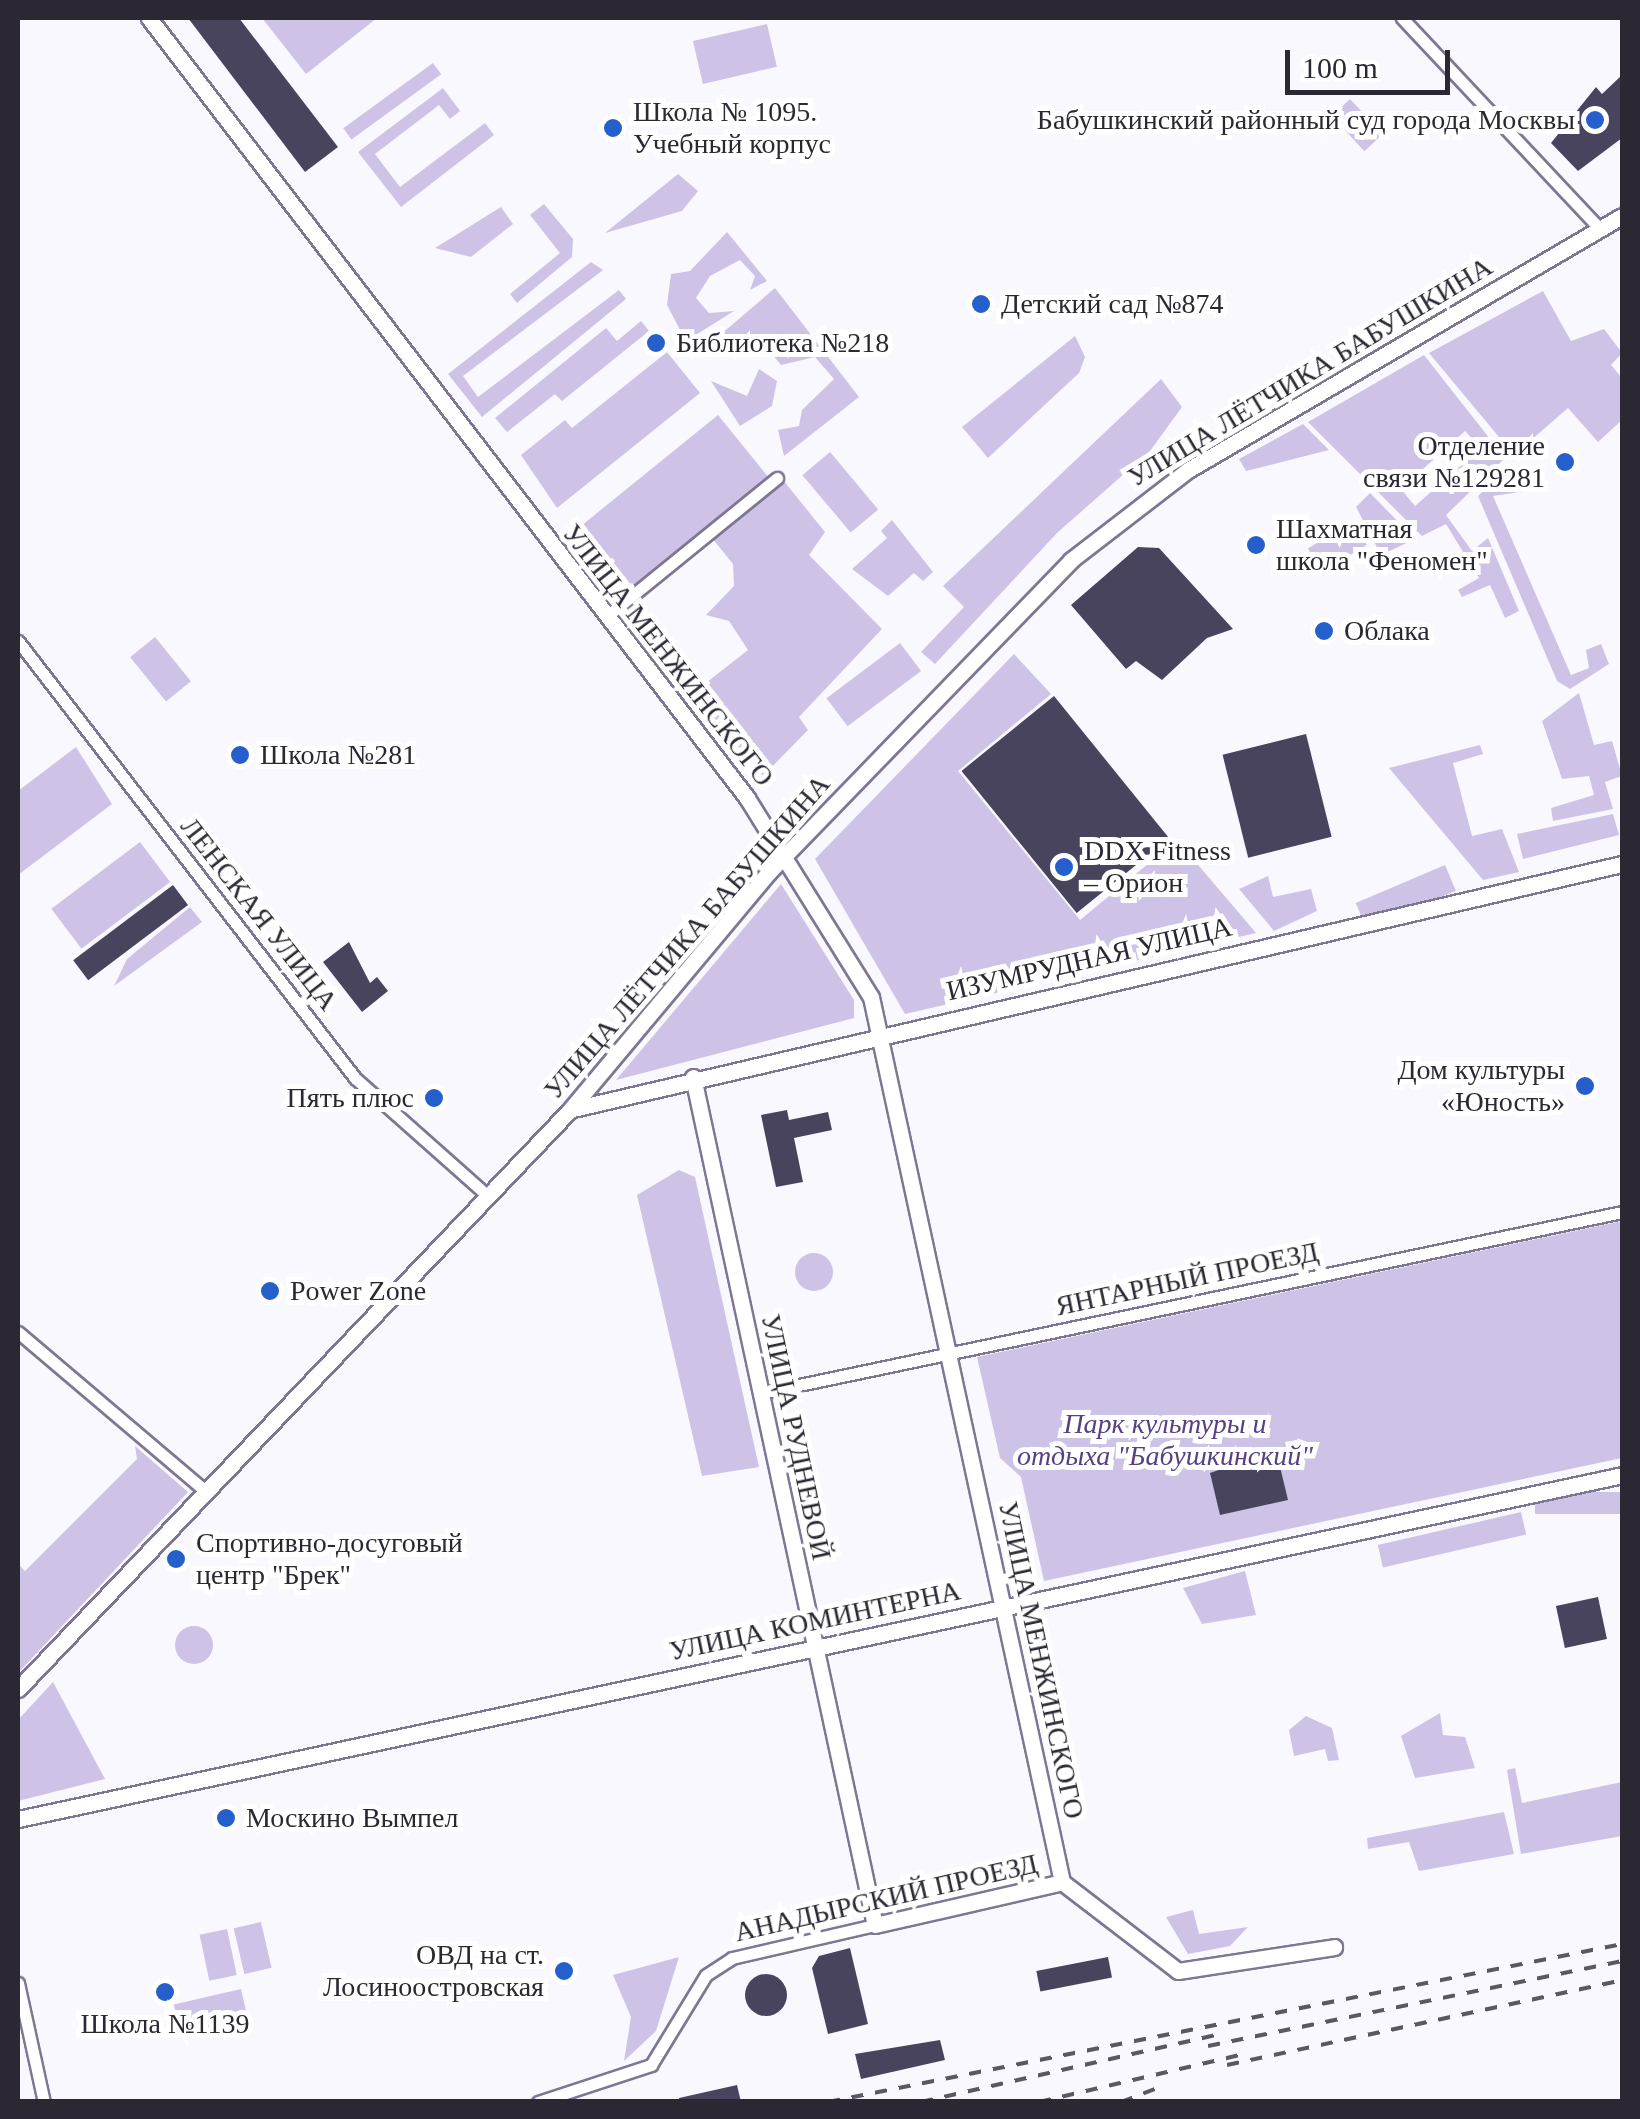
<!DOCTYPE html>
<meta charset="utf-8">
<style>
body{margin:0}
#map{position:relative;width:1640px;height:2119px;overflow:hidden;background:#faf8ff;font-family:Georgia,serif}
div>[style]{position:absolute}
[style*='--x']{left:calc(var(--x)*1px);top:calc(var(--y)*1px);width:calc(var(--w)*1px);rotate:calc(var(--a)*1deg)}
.green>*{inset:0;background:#cec3e6;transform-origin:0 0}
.round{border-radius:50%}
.building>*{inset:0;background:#49445e;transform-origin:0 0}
.roads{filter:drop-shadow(2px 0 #7f7692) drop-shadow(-2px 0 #7f7692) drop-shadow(0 2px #7f7692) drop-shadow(0 -2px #7f7692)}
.street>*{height:11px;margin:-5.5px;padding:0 5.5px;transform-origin:5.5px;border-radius:5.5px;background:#fff}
.secondary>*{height:15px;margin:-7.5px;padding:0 7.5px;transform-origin:7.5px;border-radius:7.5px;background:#fff}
.rail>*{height:4px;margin-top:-2px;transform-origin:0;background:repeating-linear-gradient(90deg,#5c5863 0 12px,transparent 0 24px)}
.dots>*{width:28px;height:28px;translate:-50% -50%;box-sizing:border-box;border:5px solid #fff;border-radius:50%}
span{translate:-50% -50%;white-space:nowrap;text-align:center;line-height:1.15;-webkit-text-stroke:10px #fff;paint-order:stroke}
.poi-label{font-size:28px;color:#2b2733}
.left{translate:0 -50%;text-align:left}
.right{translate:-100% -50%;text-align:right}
.street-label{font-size:28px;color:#2b2733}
.park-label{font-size:28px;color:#583f7f;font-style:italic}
.frame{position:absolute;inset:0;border:20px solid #2b2733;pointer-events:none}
.scale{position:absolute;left:1285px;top:50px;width:165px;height:45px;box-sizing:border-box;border:5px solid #2b2733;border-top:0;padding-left:12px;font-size:30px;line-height:35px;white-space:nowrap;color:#2b2733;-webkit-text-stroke:8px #fff;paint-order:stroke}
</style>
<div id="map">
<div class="green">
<i style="clip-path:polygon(262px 18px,377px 18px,306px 74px)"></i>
<i style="left:767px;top:24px;width:44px;height:76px;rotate:77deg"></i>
<i style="left:433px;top:63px;width:14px;height:111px;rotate:54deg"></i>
<i style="clip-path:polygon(443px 88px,460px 111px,450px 119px,439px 105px,375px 154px,400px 187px,485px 123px,494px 135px,401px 207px,358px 152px)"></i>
<i style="left:1350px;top:99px;width:48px;height:25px;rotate:47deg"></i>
<i style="clip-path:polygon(678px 174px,698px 191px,682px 211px,605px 233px)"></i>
<i style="clip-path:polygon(544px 204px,573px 239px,572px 257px,517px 303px,510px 294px,560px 253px,530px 215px)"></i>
<i style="clip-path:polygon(501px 207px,513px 224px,471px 257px,435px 248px)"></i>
<i style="clip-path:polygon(727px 232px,767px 281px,750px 290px,755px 276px,740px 260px,710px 276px,696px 298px,709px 313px,734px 311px,686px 341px,667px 305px,671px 274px,690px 271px)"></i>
<i style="clip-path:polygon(591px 262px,603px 270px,463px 376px,478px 397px,619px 290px,626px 299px,482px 417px,448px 374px)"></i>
<i style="clip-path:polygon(775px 288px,859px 397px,784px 456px,778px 430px,799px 426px,802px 410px,834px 379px,815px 357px,781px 365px,756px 334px,736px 343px,720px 335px)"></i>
<i style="clip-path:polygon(1543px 291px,1571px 341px,1604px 329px,1622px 353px,1611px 365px,1622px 378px,1622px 420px,1598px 442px,1568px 408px,1514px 455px,1429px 353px)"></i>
<i style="clip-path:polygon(641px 321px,649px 331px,562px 401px,555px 394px,507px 432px,495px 418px,606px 328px,617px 341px)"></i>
<i style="clip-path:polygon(1075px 336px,1085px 357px,1079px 373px,988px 458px,962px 427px)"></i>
<i style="clip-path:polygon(667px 352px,700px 393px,557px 508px,521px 455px,565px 420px,572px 428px)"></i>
<i style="clip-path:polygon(evenodd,1424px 355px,1505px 458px,1446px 515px,1472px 551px,1488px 538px,1519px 611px,1505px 618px,1490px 585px,1462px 597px,1458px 590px,1479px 578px,1446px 524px,1422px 536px,1308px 422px,1424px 355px,1465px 431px,1481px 448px,1415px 506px,1401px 489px,1465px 431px)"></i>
<i style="clip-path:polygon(759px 369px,777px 381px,772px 406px,740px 426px,711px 381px,747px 396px)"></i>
<i style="clip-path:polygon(1161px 379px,1182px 407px,1150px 451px,1057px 533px,935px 664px,921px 652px,964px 607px,943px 586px)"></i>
<i style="left:718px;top:415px;width:83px;height:185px;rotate:51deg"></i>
<i style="clip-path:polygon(1303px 424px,1329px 450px,1246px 471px,1239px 459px)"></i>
<i style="left:830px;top:452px;width:75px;height:36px;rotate:50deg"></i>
<i style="clip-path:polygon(1512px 464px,1532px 490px,1493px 496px,1571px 675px,1589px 668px,1586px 650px,1601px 644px,1609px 664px,1570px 689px,1557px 681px,1478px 496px)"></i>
<i style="clip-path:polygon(783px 480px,825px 532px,809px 555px,882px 629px,799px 717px,808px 730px,763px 776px,693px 693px,748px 650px,729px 621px,706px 615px,734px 586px,733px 564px,712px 538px)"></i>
<i style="clip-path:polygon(1370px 493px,1415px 539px,1381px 555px,1356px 507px)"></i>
<i style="clip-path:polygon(892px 520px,933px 572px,923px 581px,914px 573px,888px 596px,852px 569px,887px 538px,881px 531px)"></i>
<i style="left:1352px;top:521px;width:28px;height:52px;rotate:58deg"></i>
<i style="left:155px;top:637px;width:57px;height:32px;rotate:51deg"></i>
<i style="left:900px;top:643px;width:35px;height:92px;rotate:53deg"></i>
<i style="clip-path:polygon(1014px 654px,1051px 694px,958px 771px,1080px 920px,1177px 840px,1256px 933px,905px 1014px,815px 859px)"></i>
<i style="clip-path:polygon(1579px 693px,1594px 745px,1612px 741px,1622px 776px,1605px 782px,1613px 809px,1553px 821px,1551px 808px,1594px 795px,1589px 776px,1562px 779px,1542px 721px)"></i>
<i style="clip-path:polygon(1480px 745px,1483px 754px,1453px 763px,1472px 836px,1502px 829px,1519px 872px,1483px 880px,1389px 768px)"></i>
<i style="clip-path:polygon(76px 747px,112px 804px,18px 875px,18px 791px)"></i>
<i style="clip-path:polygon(1613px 814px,1619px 835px,1523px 859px,1517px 834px)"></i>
<i style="left:140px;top:842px;width:50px;height:111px;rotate:53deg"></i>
<i style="left:1445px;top:865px;width:28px;height:97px;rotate:67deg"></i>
<i style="clip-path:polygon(1268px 876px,1273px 897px,1311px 889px,1317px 911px,1274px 931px,1239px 889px)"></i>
<i style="clip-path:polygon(781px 884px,854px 1000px,854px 1018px,616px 1080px)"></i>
<i style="clip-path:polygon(190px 907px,202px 922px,114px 986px,127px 959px)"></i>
<i style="clip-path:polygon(679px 1170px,695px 1177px,759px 1467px,702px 1476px,637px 1195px)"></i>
<i style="clip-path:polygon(1622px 1221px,1622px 1458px,1044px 1581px,1021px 1477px,1000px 1458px,977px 1357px)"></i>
<i class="round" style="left:795px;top:1253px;width:38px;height:38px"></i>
<i style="clip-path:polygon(135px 1446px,188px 1492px,18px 1673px,18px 1564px,25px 1571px,137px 1459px)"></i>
<i style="left:1622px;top:1492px;width:22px;height:87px;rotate:90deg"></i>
<i style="left:1521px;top:1512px;width:23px;height:147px;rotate:77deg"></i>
<i style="clip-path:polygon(1245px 1571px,1256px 1615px,1202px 1624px,1183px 1588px)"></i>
<i class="round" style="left:175px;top:1626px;width:38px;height:38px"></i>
<i style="clip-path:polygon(53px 1682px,105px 1779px,18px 1801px,18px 1720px)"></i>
<i style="clip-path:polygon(1440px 1713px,1443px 1735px,1465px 1737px,1475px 1768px,1415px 1778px,1401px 1736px)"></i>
<i style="clip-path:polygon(1306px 1716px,1332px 1728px,1339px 1760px,1328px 1761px,1325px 1749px,1294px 1756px,1289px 1730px)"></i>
<i style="clip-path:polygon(1515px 1768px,1522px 1803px,1622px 1782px,1622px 1836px,1521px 1854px,1507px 1770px)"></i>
<i style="clip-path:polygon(1504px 1812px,1514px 1854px,1419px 1871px,1409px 1842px,1368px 1849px,1367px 1838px)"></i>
<i style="clip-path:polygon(1193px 1910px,1199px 1934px,1248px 1927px,1230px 1946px,1188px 1954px,1166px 1917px)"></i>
<i style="left:261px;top:1922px;width:47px;height:28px;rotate:77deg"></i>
<i style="left:227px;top:1929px;width:47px;height:28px;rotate:78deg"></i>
<i style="clip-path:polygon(679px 1957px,656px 2031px,624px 2061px,631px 2017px,613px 1975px)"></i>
<i style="left:241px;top:1989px;width:35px;height:69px;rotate:77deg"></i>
</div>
<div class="building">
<i style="clip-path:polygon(188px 18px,239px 18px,338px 147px,305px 172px)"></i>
<i style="clip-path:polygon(1622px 75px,1622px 138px,1578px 171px,1551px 143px,1596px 87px,1602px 94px)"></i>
<i style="clip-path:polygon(1138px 547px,1159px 548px,1233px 629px,1207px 638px,1162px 680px,1136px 661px,1126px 669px,1071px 605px)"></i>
<i style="left:1054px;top:696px;width:183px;height:119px;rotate:51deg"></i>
<i style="left:1306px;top:734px;width:106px;height:86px;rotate:76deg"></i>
<i style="left:173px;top:885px;width:25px;height:125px;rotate:53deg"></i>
<i style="clip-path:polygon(349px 942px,370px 983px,377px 977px,388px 991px,362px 1012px,323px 962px)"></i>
<i style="clip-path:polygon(787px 1110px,789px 1120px,828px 1112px,832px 1130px,794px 1138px,803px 1182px,776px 1187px,761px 1115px)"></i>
<i style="clip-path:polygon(1276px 1450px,1288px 1500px,1220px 1515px,1210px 1473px)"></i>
<i style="left:1598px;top:1597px;width:43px;height:43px;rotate:78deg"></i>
<i style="clip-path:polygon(850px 1948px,868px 2024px,828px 2034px,812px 1968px,819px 1956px)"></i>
<i style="left:1108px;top:1957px;width:21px;height:73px;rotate:79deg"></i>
<i class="round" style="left:745px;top:1974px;width:42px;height:42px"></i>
<i style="clip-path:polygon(940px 2040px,945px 2060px,861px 2079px,855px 2054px)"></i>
<i style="clip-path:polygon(737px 2085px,741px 2102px,680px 2102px,679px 2098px)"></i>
</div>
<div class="roads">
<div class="street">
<i style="--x:1402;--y:18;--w:289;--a:46.8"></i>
<i style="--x:607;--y:616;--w:219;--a:-39.1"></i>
<i style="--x:18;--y:641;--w:552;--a:52.36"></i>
<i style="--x:355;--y:1078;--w:176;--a:41.6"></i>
<i style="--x:18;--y:1332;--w:241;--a:40.3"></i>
<i style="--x:761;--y:1393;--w:880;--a:-11.87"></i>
<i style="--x:18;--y:1983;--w:122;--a:77.7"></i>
<i style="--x:538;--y:2102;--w:119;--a:-18.1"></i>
<i style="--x:651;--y:2065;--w:105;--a:-58.6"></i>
<i style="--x:706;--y:1975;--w:31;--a:-33"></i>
<i style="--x:732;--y:1958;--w:147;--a:-13"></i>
</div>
<div class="secondary">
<i style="--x:149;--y:18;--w:983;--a:52.52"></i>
<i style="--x:747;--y:798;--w:234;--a:58.1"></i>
<i style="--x:871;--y:997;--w:905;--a:77.82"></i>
<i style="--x:693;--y:1077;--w:867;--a:77.89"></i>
<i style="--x:875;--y:1925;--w:192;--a:-12.9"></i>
<i style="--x:573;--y:1109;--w:1077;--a:-13.15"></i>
<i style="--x:18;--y:1689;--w:799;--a:-46.37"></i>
<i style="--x:569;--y:1111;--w:312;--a:-50.1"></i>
<i style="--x:769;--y:872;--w:434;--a:-45.9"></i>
<i style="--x:1071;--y:560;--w:148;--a:-37.6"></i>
<i style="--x:1188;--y:470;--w:503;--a:-30.34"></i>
<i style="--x:18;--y:1819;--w:1640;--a:-12.1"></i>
<i style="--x:1062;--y:1882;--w:146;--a:37.5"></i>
<i style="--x:1178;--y:1971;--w:158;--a:-8.7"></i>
</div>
</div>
<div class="rail">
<i style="--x:1208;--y:2046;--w:423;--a:-11.6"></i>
<i style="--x:1227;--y:2065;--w:404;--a:-12.1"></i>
<i style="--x:828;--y:2102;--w:810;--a:-11.25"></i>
<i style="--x:921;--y:2102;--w:308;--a:-12.8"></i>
<i style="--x:1039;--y:2102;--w:205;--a:-13.2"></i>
<i style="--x:1121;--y:2102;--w:47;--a:-21.1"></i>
</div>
<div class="dots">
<i style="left:1595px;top:120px;background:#255fcc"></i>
<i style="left:613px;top:128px;background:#255fcc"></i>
<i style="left:981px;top:304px;background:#255fcc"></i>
<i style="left:656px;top:343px;background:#255fcc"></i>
<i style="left:1565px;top:462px;background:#255fcc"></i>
<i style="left:1256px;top:545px;background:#255fcc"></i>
<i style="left:1324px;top:631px;background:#255fcc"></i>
<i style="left:240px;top:755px;background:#255fcc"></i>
<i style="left:1064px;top:867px;background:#255fcc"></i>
<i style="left:1585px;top:1086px;background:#255fcc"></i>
<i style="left:434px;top:1098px;background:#255fcc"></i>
<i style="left:270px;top:1291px;background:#255fcc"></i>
<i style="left:176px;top:1559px;background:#255fcc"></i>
<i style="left:226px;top:1818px;background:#255fcc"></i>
<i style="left:564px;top:1971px;background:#255fcc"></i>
<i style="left:165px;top:1992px;background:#255fcc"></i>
</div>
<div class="poi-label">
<span class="left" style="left:633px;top:128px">Школа № 1095.<br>Учебный корпус</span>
<span class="right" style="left:1575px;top:120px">Бабушкинский районный суд города Москвы</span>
<span class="left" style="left:1001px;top:304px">Детский сад №874</span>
<span class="left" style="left:676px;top:343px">Библиотека №218</span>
<span class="right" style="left:1545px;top:462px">Отделение<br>связи №129281</span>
<span class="left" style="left:1276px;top:545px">Шахматная<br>школа "Феномен"</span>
<span class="left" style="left:1344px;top:631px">Облака</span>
<span class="left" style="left:260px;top:755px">Школа №281</span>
<span class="left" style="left:1084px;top:867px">DDX Fitness<br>– Орион</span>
<span class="right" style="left:1565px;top:1086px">Дом культуры<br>«Юность»</span>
<span class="right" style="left:414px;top:1098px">Пять плюс</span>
<span class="left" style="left:290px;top:1291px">Power Zone</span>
<span class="left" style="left:196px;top:1559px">Спортивно-досуговый<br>центр "Брек"</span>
<span class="left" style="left:246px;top:1818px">Москино Вымпел</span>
<span class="right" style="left:544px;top:1971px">ОВД на ст.<br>Лосиноостровская</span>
<span style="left:165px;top:2024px">Школа №1139</span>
</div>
<div class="street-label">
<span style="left:1310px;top:372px;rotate:-31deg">УЛИЦА ЛЁТЧИКА БАБУШКИНА</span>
<span style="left:668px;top:655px;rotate:52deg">УЛИЦА МЕНЖИНСКОГО</span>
<span style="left:259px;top:914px;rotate:52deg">ЛЕНСКАЯ УЛИЦА</span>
<span style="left:687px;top:937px;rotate:-49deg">УЛИЦА ЛЁТЧИКА БАБУШКИНА</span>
<span style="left:1089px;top:959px;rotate:-13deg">ИЗУМРУДНАЯ УЛИЦА</span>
<span style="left:1187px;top:1279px;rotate:-12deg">ЯНТАРНЫЙ ПРОЕЗД</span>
<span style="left:796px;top:1437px;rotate:78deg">УЛИЦА РУДНЕВОЙ</span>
<span style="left:815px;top:1621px;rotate:-12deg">УЛИЦА КОМИНТЕРНА</span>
<span style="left:1041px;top:1660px;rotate:78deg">УЛИЦА МЕНЖИНСКОГО</span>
<span style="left:886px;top:1898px;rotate:-13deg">АНАДЫРСКИЙ ПРОЕЗД</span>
</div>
<div class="park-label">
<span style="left:1165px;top:1440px">Парк культуры и<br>отдыха "Бабушкинский"</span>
</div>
<div class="frame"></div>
<div class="scale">100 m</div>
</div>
